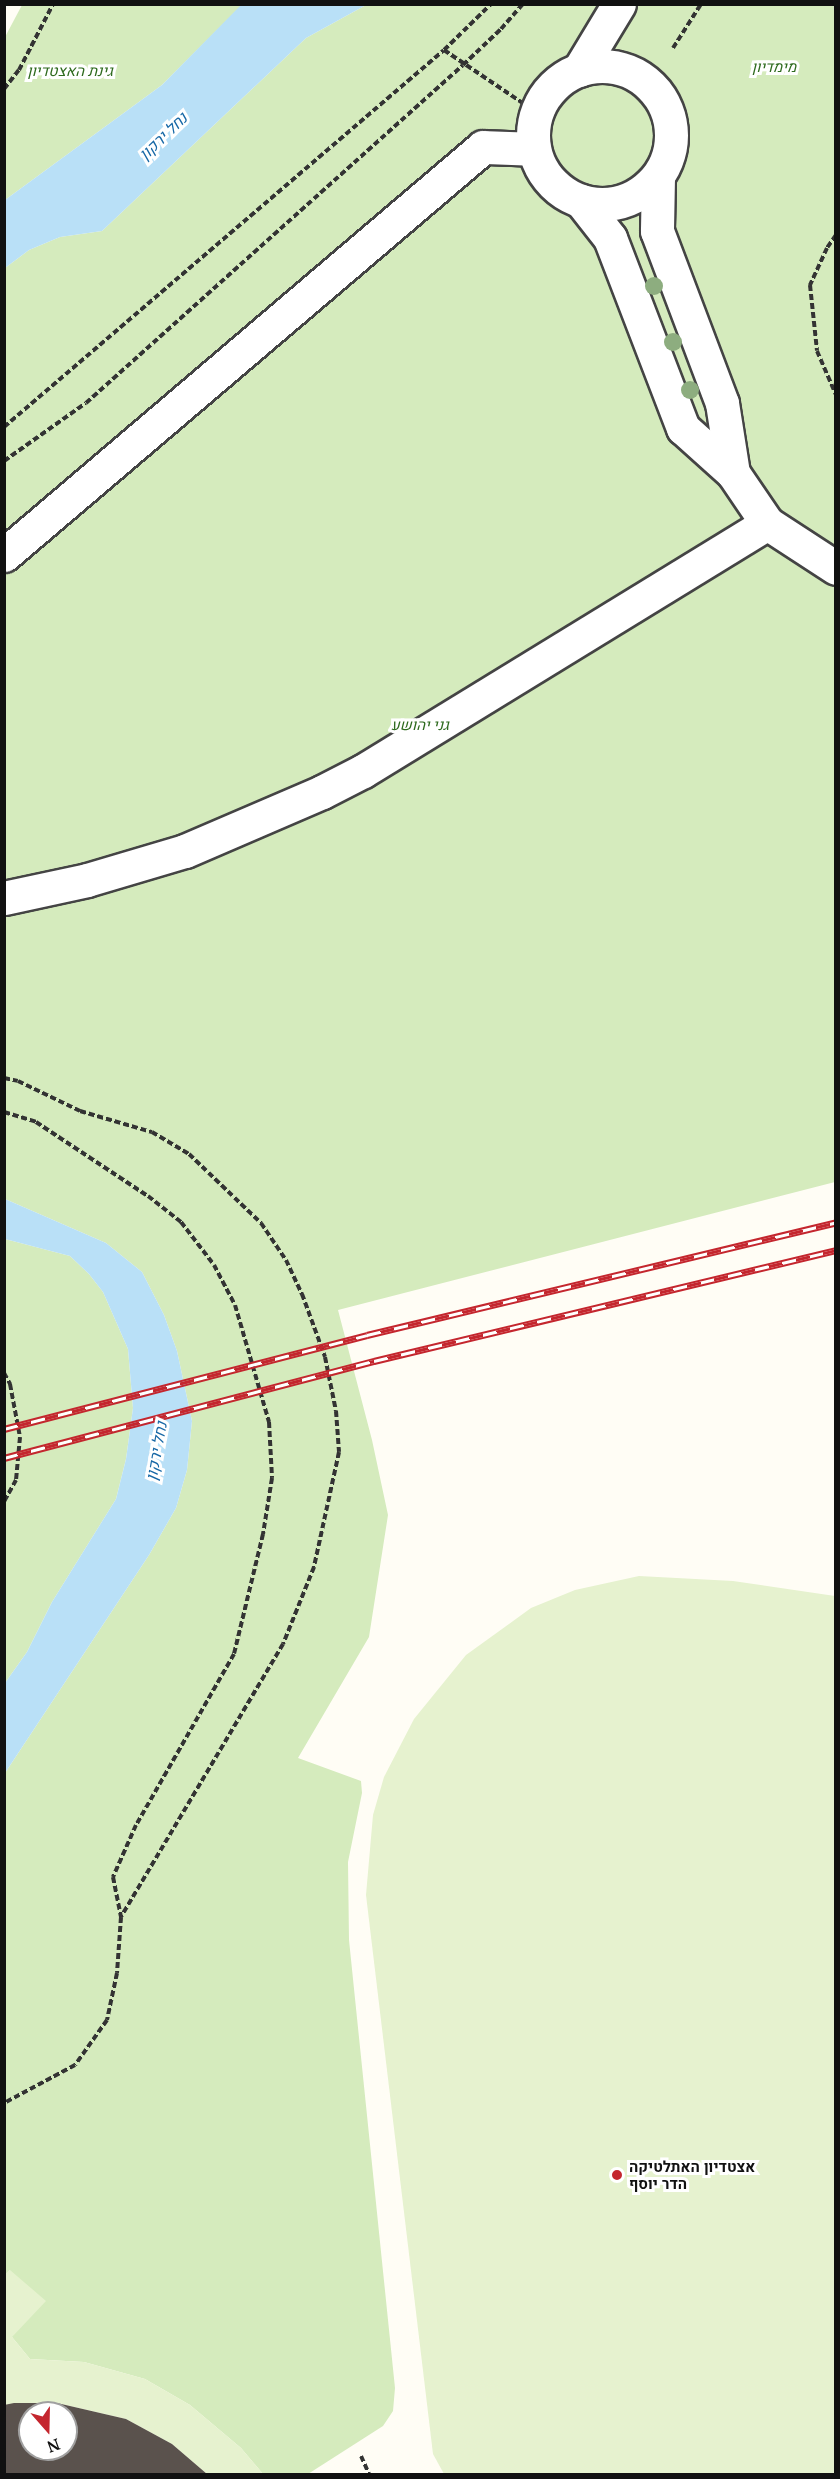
<!DOCTYPE html>
<meta charset="utf-8">
<style>
body{margin:0}
#map{position:relative;width:840px;height:2479px;overflow:hidden;background:#fffdf5;font-family:"PT Serif",Heebo,serif}
div>[style]{position:absolute}
[style*='--x']{left:calc(var(--x)*1px);top:calc(var(--y)*1px);width:calc(var(--w)*1px);rotate:calc(var(--a)*1deg)}
.green>*{inset:0;background:#d5ebbd}
.pitch>*{inset:0;background:#e6f2cf}
.water>*{inset:0;background:#b9e0f7}
.building>*{inset:0;background:#5a524d}
.path>*{height:4px;margin-top:-2px;transform-origin:0;background:repeating-linear-gradient(90deg,#333 0 6px,transparent 0 9px)}
.roads{filter:drop-shadow(2px 0 #444) drop-shadow(-2px 0 #444) drop-shadow(0 2px #444) drop-shadow(0 -2px #444)}
.minor>*{height:33px;margin:-16.5px;padding:0 16.5px;transform-origin:16.5px;border-radius:16.5px;background:#fff}
.minor>.ring{margin:-16.5px;padding:0;box-sizing:content-box;background:none;border:33px solid #fff;border-radius:50%}
.rail>*{height:7px;margin-top:-3.5px;transform-origin:0;background:repeating-linear-gradient(90deg,#fff 0 14px,#c4262e 0 28px);box-sizing:border-box;border-block:2px solid #c4262e}
.trees>*{width:18px;height:18px;margin:-9px;border-radius:50%;background:#8dad7f}
.dots>*{width:16px;height:16px;translate:-50% -50%;box-sizing:border-box;border:3px solid #fff;border-radius:50%}
span{translate:-50% -50%;white-space:nowrap;text-align:center;line-height:1.15;-webkit-text-stroke:6px #fff;paint-order:stroke}
.park-label{font-size:15px;color:#2f6b1f;font-style:italic}
.poi-label{font-size:15px;color:#111;font-weight:700}
.left{translate:0 -50%;text-align:left}
.water-label{font-size:16px;color:#1768a6;font-style:italic}
.frame{position:absolute;inset:0;border:6px solid #111;pointer-events:none}
.north{position:absolute;left:18px;top:2401px;width:60px;height:60px;box-sizing:border-box;background:#fff;border:2px solid #a0a0a0;border-radius:50%;rotate:160deg;font-size:16px;font-weight:700;line-height:24px;text-align:center;color:#111}
.north::after{content:'';display:block;margin:auto;width:21px;height:27px;background:#c4262e;clip-path:polygon(50% 0,100% 100%,50% 72%,0 100%)}
</style>
<div id="map">
<div class="green">
<i style="clip-path:polygon(22px 5px,242px 5px,162px 85px,5px 200px,5px 37px)"></i>
<i style="clip-path:polygon(366px 5px,835px 5px,835px 1182px,338px 1310px,372px 1440px,388px 1515px,369px 1637px,298px 1758px,361px 1781px,362px 1793px,348px 1862px,349px 1940px,395px 2388px,393px 2411px,383px 2426px,308px 2474px,263px 2474px,241px 2448px,190px 2405px,145px 2379px,84px 2362px,30px 2359px,12px 2337px,10px 2270px,5px 2275px,5px 1773px,149px 1555px,176px 1508px,187px 1470px,192px 1421px,177px 1351px,164px 1315px,142px 1272px,106px 1243px,5px 1199px,5px 268px,29px 250px,60px 237px,102px 231px,306px 38px)"></i>
<i style="clip-path:polygon(5px 1239px,70px 1256px,89px 1274px,103px 1292px,128px 1349px,133px 1408px,126px 1459px,116px 1499px,52px 1602px,27px 1652px,5px 1683px)"></i>
</div>
<div class="pitch">
<i style="clip-path:polygon(639px 1576px,733px 1581px,835px 1596px,835px 2474px,444px 2474px,433px 2454px,366px 1895px,373px 1815px,384px 1777px,414px 1719px,466px 1655px,531px 1608px,575px 1590px)"></i>
<i style="clip-path:polygon(10px 2270px,46px 2301px,12px 2337px,30px 2359px,84px 2362px,145px 2379px,190px 2405px,241px 2448px,263px 2474px,207px 2474px,172px 2444px,126px 2419px,57px 2403px,5px 2405px,4px 2275px)"></i>
</div>
<div class="water">
<i style="clip-path:polygon(242px 4px,366px 5px,306px 38px,102px 231px,60px 237px,29px 250px,5px 268px,5px 200px,162px 85px)"></i>
<i style="clip-path:polygon(5px 1199px,106px 1243px,142px 1272px,164px 1315px,177px 1351px,192px 1421px,187px 1470px,176px 1508px,149px 1555px,5px 1773px,5px 1683px,27px 1652px,52px 1602px,116px 1499px,126px 1459px,133px 1408px,128px 1349px,103px 1292px,89px 1274px,70px 1256px,5px 1239px)"></i>
</div>
<div class="building">
<i style="clip-path:polygon(evenodd,14px 2403px,57px 2403px,126px 2419px,172px 2444px,207px 2474px,4px 2474px,4px 2405px,14px 2403px,30px 2413px,66px 2413px,66px 2449px,30px 2449px,30px 2413px)"></i>
</div>
<div class="path">
<i style="--x:673;--y:48;--w:52;--a:-57.5"></i>
<i style="--x:444;--y:50;--w:107;--a:34"></i>
<i style="--x:4;--y:89;--w:24;--a:-52"></i>
<i style="--x:19;--y:70;--w:74;--a:-62.7"></i>
<i style="--x:836;--y:235;--w:16;--a:125"></i>
<i style="--x:827;--y:248;--w:41;--a:114.7"></i>
<i style="--x:810;--y:285;--w:66;--a:83.9"></i>
<i style="--x:817;--y:351;--w:48;--a:66.6"></i>
<i style="--x:4;--y:427;--w:579;--a:-40.59"></i>
<i style="--x:444;--y:50;--w:66;--a:-44.4"></i>
<i style="--x:4;--y:461;--w:100;--a:-35.3"></i>
<i style="--x:86;--y:403;--w:506;--a:-41.88"></i>
<i style="--x:463;--y:65;--w:52;--a:-43.5"></i>
<i style="--x:501;--y:29;--w:33;--a:-49"></i>
<i style="--x:4;--y:1078;--w:14;--a:12"></i>
<i style="--x:18;--y:1081;--w:69;--a:25.8"></i>
<i style="--x:80;--y:1111;--w:75;--a:16.3"></i>
<i style="--x:152;--y:1132;--w:43;--a:30.7"></i>
<i style="--x:189;--y:1154;--w:100;--a:43.8"></i>
<i style="--x:261;--y:1223;--w:45;--a:56"></i>
<i style="--x:286;--y:1260;--w:38;--a:65"></i>
<i style="--x:302;--y:1294;--w:67;--a:69.9"></i>
<i style="--x:325;--y:1357;--w:55;--a:78.5"></i>
<i style="--x:336;--y:1411;--w:41;--a:85.8"></i>
<i style="--x:339;--y:1452;--w:118;--a:102.3"></i>
<i style="--x:314;--y:1567;--w:83;--a:111.9"></i>
<i style="--x:283;--y:1644;--w:317;--a:120.7"></i>
<i style="--x:121;--y:1917;--w:56;--a:94.1"></i>
<i style="--x:117;--y:1973;--w:48;--a:102"></i>
<i style="--x:107;--y:2020;--w:55;--a:125.4"></i>
<i style="--x:75;--y:2065;--w:81;--a:151.8"></i>
<i style="--x:4;--y:1112;--w:34;--a:17"></i>
<i style="--x:36;--y:1122;--w:134;--a:33.5"></i>
<i style="--x:148;--y:1196;--w:42;--a:38.2"></i>
<i style="--x:181;--y:1222;--w:54;--a:52.5"></i>
<i style="--x:214;--y:1265;--w:45;--a:62.3"></i>
<i style="--x:235;--y:1305;--w:122;--a:73.8"></i>
<i style="--x:269;--y:1422;--w:56;--a:86.9"></i>
<i style="--x:272;--y:1478;--w:57;--a:99.1"></i>
<i style="--x:263;--y:1534;--w:123;--a:103.6"></i>
<i style="--x:234;--y:1654;--w:197;--a:119.8"></i>
<i style="--x:136;--y:1825;--w:57;--a:113.9"></i>
<i style="--x:113;--y:1877;--w:41;--a:78.7"></i>
<i style="--x:4;--y:1373;--w:13;--a:61"></i>
<i style="--x:10;--y:1384;--w:54;--a:79.3"></i>
<i style="--x:20;--y:1437;--w:43;--a:95.3"></i>
<i style="--x:16;--y:1480;--w:25;--a:119"></i>
<i style="--x:361;--y:2456;--w:20;--a:66"></i>
</div>
<div class="roads">
<div class="minor">
<i class="ring" style="left:533px;top:66px;width:105px;height:105px"></i>
<i style="--x:579;--y:70;--w:77;--a:-58.8"></i>
<i style="--x:658;--y:177;--w:54;--a:91.1"></i>
<i style="--x:657;--y:231;--w:184;--a:69.3"></i>
<i style="--x:722;--y:403;--w:71;--a:81.1"></i>
<i style="--x:581;--y:201;--w:47;--a:51.9"></i>
<i style="--x:610;--y:238;--w:204;--a:69"></i>
<i style="--x:683;--y:428;--w:67;--a:42"></i>
<i style="--x:733;--y:473;--w:60;--a:55.8"></i>
<i style="--x:767;--y:523;--w:82;--a:33.1"></i>
<i style="--x:4;--y:555;--w:629;--a:-40.42"></i>
<i style="--x:483;--y:147;--w:51;--a:2.2"></i>
<i style="--x:4;--y:898;--w:85;--a:-12.2"></i>
<i style="--x:87;--y:880;--w:102;--a:-16.5"></i>
<i style="--x:185;--y:851;--w:149;--a:-23.3"></i>
<i style="--x:322;--y:792;--w:46;--a:-27.1"></i>
<i style="--x:363;--y:771;--w:474;--a:-31.5"></i>
</div>
</div>
<div class="rail">
<i style="--x:4;--y:1429;--w:375;--a:-14.5"></i>
<i style="--x:367;--y:1335;--w:482;--a:-13.5"></i>
<i style="--x:4;--y:1458;--w:383;--a:-14.7"></i>
<i style="--x:374;--y:1361;--w:475;--a:-13.5"></i>
</div>
<div class="trees">
<i style="left:654px;top:286px"></i>
<i style="left:673px;top:342px"></i>
<i style="left:690px;top:390px"></i>
</div>
<div class="dots">
<i style="left:617px;top:2175px;background:#c4262e"></i>
</div>
<div class="park-label">
<span style="left:774px;top:67px">מימדיון</span>
<span style="left:70px;top:71px">גינת האצטדיון</span>
<span style="left:420px;top:725px">גני יהושע</span>
</div>
<div class="poi-label">
<span class="left" style="left:629px;top:2175px">אצטדיון האתלטיקה<br>הדר יוסף</span>
</div>
<div class="water-label">
<span style="left:163px;top:136px;rotate:-44deg">נחל ירקון</span>
<span style="left:156px;top:1451px;rotate:-80deg">נחל ירקון</span>
</div>
<div class="frame"></div>
<div class="north">N</div>
</div>
